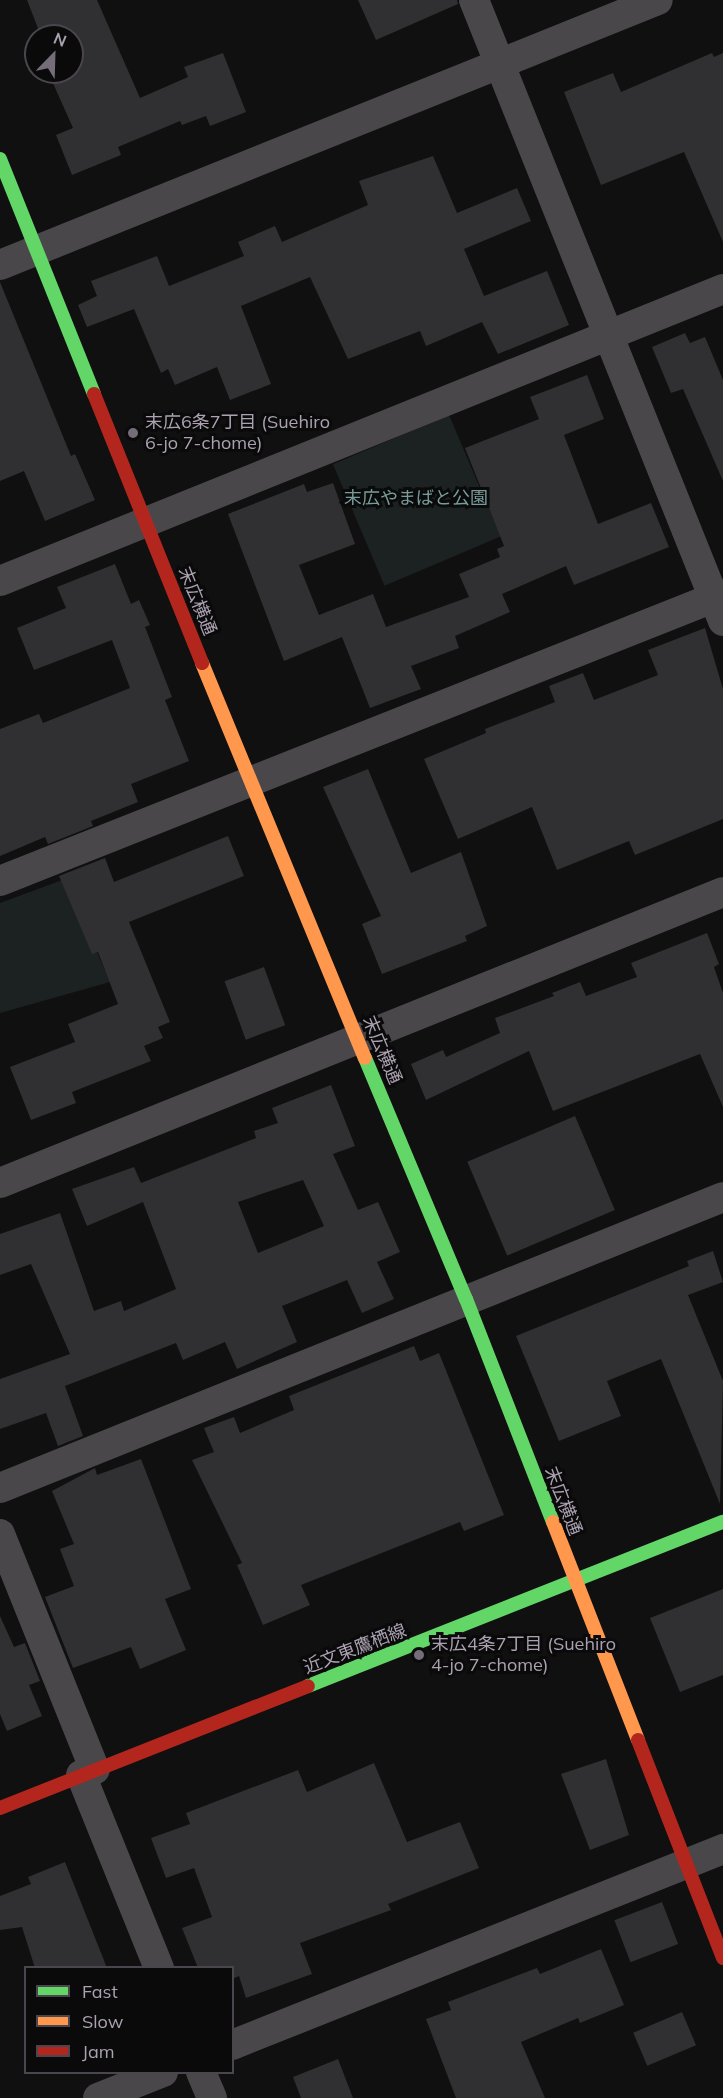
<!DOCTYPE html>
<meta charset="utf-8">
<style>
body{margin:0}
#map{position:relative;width:723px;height:2098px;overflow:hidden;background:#101010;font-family:Mulish,"Noto Sans JP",sans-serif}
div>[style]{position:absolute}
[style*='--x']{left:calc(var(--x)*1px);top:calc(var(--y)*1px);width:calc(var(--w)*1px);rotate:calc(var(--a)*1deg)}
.green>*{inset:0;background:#1c2222;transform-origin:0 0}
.building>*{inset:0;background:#302f31;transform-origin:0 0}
.street>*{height:30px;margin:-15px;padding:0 15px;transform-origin:15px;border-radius:15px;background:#4a474b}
.fast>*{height:14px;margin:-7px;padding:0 7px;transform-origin:7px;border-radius:7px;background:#63d668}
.slow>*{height:14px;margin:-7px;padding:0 7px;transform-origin:7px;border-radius:7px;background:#ff974d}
.jam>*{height:14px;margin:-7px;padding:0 7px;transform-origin:7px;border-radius:7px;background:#b3261e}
.dots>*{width:16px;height:16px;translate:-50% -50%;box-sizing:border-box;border:3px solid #0b0a0b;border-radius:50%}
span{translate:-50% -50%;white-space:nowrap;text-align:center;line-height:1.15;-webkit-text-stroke:6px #0b0a0b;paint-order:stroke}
.poi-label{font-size:18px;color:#aba1b1}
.left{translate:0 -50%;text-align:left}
.park-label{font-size:18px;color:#789c9b}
.street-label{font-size:18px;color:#aba1b1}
.legend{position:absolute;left:24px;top:1966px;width:210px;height:108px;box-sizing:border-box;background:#0b0a0b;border:2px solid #4b464d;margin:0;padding:8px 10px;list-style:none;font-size:18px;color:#aba1b1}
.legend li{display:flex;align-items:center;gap:12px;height:30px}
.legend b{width:30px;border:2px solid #4b464d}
.north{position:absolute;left:24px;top:24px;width:60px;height:60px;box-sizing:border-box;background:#0b0a0b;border:2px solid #4b464d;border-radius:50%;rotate:23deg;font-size:16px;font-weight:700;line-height:24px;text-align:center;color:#aba1b1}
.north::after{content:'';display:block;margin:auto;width:21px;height:27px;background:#756e79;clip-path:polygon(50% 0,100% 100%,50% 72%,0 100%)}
</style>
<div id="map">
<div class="green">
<i style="left:449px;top:415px;width:132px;height:126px;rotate:67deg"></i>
<i style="clip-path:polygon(65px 879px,110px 982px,0 1013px,0 903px)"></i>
</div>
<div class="building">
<i style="clip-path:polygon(27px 0,97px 0,140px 98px,188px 77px,184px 67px,223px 53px,246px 112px,210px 126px,206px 116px,182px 125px,180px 121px,118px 147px,121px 155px,72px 175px,56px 135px,73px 128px,48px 72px,72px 72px,72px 36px,41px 36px)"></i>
<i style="clip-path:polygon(358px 0,457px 0,458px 4px,376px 40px)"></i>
<i style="clip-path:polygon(712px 53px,714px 57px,723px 53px,723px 242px,684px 152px,601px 185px,564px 92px,613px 73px,621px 92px)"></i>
<i style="clip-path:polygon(433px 156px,457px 213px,517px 188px,531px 221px,464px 249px,484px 296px,547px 271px,569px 325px,498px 354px,482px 322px,426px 346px,420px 331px,348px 359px,310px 277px,241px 306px,271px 384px,230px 400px,217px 367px,175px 385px,168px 369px,161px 373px,134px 309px,87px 327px,78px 305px,97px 296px,91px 281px,157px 256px,169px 286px,244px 256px,238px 242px,275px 226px,282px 242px,368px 205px,359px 181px)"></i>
<i style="clip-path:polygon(0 282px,71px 456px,75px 454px,95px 500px,45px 521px,24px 471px,0 481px)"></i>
<i style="clip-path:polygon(685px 333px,690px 343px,705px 337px,723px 380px,723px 481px,683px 389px,671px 393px,652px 347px)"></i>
<i style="clip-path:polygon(587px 375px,604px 419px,564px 435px,598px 524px,651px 503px,669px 547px,574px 585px,566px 566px,502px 594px,510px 612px,455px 636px,459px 648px,411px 666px,421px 689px,370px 708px,342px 637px,284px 661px,228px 514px,304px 484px,307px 492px,333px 483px,355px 544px,299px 565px,319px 615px,373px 594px,386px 627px,469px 597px,459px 574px,500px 557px,497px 549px,504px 546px,465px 448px,539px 419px,530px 397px)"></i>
<i style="clip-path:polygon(115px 564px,131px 604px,139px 600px,150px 625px,145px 627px,172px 697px,165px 700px,189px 761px,131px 784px,138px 802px,91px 821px,93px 826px,48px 844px,45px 837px,0 856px,0 729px,39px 714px,43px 723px,130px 688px,112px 640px,34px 670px,17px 628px,66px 608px,57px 587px)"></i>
<i style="clip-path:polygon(705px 628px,723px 689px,723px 819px,635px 855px,629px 841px,557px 870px,532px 807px,458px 839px,424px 759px,486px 733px,485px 729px,555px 702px,549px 686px,583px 673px,594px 700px,658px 675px,648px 650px)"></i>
<i style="clip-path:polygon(368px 769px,411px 873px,461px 852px,487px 926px,465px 936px,467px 941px,382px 974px,362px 924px,381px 916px,323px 787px)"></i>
<i style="clip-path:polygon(228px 836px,244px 876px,129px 922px,170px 1022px,158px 1027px,163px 1038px,144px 1046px,151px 1061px,72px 1092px,76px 1103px,31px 1120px,10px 1067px,75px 1042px,68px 1024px,118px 1004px,98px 952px,92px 954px,59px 876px,105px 858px,114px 882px)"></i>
<i style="clip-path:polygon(707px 933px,719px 964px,714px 967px,723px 993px,723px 1107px,700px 1054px,553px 1111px,529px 1051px,426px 1100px,411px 1064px,443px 1050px,446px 1057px,500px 1033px,495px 1018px,554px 996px,552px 993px,580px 982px,586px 996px,637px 977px,631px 963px)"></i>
<i style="left:264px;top:967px;width:62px;height:42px;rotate:70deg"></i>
<i style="clip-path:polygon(evenodd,331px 1085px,355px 1146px,333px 1154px,358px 1210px,378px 1202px,400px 1252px,377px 1262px,394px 1299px,362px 1313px,347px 1280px,282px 1306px,297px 1342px,237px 1369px,225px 1342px,183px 1360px,176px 1343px,65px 1386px,83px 1436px,58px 1446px,46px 1413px,0 1429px,0 1379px,70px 1354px,31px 1264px,0 1275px,0 1234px,60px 1213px,94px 1311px,121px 1301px,124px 1311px,176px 1289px,143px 1202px,87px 1226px,72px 1189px,134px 1167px,141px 1183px,256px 1138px,254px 1131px,278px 1123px,272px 1108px,331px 1085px,303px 1180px,324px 1226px,258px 1253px,238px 1202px,303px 1180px)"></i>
<i style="left:575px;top:1116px;width:102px;height:117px;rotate:67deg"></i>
<i style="clip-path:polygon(713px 1251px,723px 1282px,688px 1295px,723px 1381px,720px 1504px,661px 1359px,607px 1381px,621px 1416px,559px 1441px,516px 1336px,689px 1266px,687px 1261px)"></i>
<i style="clip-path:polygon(414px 1346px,420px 1361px,439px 1353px,504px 1515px,464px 1531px,460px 1522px,301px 1585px,310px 1605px,263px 1625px,237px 1565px,242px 1563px,192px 1460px,214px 1452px,204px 1428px,234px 1417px,240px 1433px,294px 1410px,289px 1396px)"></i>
<i style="clip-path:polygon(141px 1459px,191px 1589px,165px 1599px,186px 1650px,140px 1669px,131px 1647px,73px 1668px,45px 1597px,74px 1586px,60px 1549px,74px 1544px,52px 1491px,95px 1468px,97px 1475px)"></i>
<i style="clip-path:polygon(723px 1589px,723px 1675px,680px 1692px,650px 1618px)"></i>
<i style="clip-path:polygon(0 1616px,14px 1647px,25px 1643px,40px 1681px,29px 1685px,42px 1716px,7px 1731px,0 1714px)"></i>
<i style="clip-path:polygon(606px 1759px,629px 1835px,590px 1850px,561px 1774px)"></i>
<i style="clip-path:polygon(374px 1763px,407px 1842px,460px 1822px,479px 1868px,388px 1904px,391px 1910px,300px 1943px,312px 1974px,246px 1998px,239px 1976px,232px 1979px,232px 1968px,198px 1968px,182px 1928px,212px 1917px,194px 1868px,166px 1878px,151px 1838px,190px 1824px,186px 1813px,298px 1770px,307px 1792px)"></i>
<i style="clip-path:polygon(65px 1862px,107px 1968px,35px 1968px,22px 1927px,0 1930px,0 1896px,31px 1884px,28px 1877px)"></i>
<i style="left:662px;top:1902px;width:45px;height:51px;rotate:69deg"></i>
<i style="clip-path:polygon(601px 1949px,624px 2005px,580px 2023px,578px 2018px,521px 2042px,545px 2098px,456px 2098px,426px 2019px,451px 2010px,448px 2002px,537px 1968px,540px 1974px)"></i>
<i style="left:682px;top:2012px;width:36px;height:53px;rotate:67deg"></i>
<i style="clip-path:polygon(338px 2059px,353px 2098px,301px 2098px,293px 2077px)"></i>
</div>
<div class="street">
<i style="--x:474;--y:0;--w:669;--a:68.15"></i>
<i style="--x:0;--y:265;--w:709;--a:-21.94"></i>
<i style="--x:0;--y:581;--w:780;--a:-21.99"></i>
<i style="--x:0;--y:881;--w:778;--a:-21.65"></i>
<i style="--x:0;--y:1183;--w:779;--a:-21.92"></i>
<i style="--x:0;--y:1488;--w:779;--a:-21.92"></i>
<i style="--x:0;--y:1534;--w:254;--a:68.1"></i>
<i style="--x:81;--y:1775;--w:208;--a:68"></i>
<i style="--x:232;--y:2045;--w:529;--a:-21.76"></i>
<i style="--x:201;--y:2072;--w:28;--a:67"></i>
<i style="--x:98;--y:2098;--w:70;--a:-21.8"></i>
</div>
<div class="fast">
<i style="--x:0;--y:159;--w:253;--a:68.2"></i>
<i style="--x:365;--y:1058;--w:261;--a:67.3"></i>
<i style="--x:466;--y:1299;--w:239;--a:68.7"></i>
<i style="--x:308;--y:1686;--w:446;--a:-21.6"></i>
</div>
<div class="slow">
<i style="--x:202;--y:663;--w:427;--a:67.6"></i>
<i style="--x:553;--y:1522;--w:234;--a:68.7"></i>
</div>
<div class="jam">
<i style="--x:94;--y:394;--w:290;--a:68.1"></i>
<i style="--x:638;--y:1740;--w:234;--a:68.7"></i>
<i style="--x:0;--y:1808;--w:331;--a:-21.6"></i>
</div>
<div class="dots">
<i style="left:133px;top:433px;background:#756e79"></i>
<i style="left:419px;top:1655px;background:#756e79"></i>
</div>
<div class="poi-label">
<span class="left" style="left:145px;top:433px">末広6条7丁目 (Suehiro<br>6-jo 7-chome)</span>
<span class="left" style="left:431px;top:1655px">末広4条7丁目 (Suehiro<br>4-jo 7-chome)</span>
</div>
<div class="park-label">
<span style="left:416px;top:498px">末広やまばと公園</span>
</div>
<div class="street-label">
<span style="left:197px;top:601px;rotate:68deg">末広横通</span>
<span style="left:382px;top:1050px;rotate:67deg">末広横通</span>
<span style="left:563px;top:1501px;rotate:69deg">末広横通</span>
<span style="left:355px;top:1649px;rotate:-21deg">近文東鷹栖線</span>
</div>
<ul class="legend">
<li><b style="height:8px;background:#63d668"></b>Fast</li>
<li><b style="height:8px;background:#ff974d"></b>Slow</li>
<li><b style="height:8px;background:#b3261e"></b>Jam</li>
</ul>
<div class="north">N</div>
</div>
